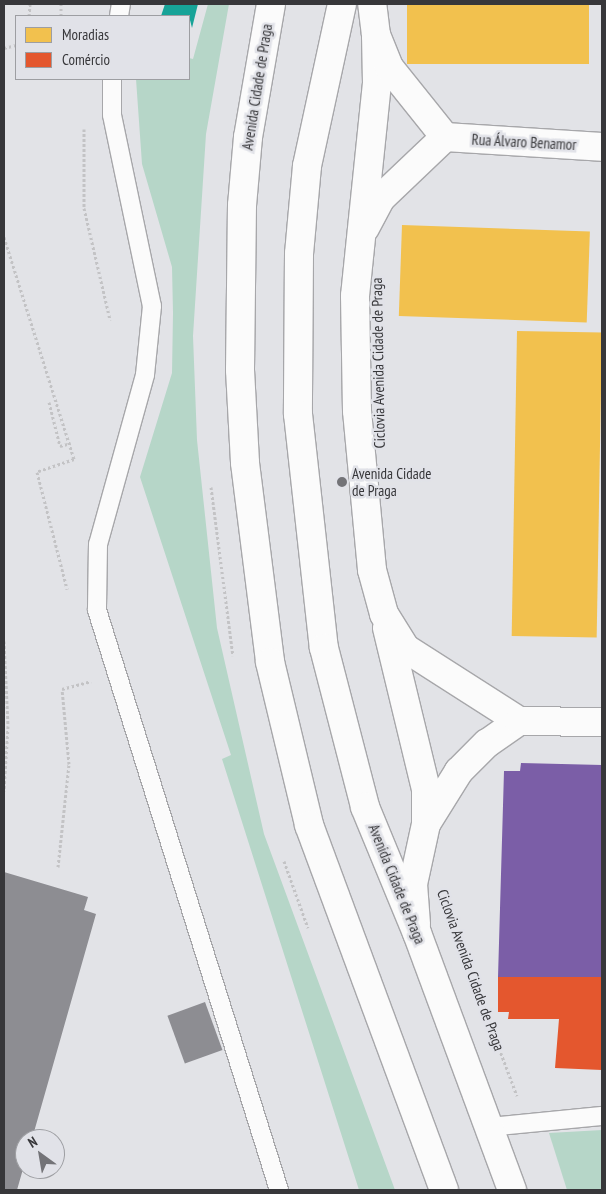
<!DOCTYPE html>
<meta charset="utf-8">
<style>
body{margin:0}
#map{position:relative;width:606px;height:1194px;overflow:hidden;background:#e2e3e7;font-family:"PT Sans Narrow",sans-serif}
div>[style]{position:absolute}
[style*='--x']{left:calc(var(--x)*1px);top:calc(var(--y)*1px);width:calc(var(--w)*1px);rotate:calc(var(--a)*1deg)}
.green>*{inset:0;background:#b6d6c8}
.homes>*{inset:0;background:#f2c14e;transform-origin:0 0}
.shops>*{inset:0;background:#e4572e}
.offices>*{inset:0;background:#7b5ea7}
.public>*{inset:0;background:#17a398}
.industry>*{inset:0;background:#8d8d92;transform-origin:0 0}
.path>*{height:3px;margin-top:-1.5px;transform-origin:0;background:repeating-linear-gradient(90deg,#c3c3c5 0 2.5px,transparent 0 5px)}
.roads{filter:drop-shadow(1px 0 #a7a7aa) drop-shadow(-1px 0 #a7a7aa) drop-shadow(0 1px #a7a7aa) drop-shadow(0 -1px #a7a7aa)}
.service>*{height:18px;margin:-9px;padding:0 9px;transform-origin:9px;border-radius:9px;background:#fbfbfb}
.minor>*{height:28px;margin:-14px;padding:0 14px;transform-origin:14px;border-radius:14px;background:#fbfbfb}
.secondary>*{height:28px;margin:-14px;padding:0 14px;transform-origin:14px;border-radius:14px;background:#fbfbfb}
.dots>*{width:14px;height:14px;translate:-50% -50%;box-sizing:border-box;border:2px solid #e1e2e8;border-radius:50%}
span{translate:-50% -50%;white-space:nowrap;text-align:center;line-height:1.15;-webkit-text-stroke:5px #e1e2e8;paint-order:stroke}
.street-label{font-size:15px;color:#37373a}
.poi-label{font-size:15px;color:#37373a}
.left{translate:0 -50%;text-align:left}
.frame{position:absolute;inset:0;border:5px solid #37373a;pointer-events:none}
.legend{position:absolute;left:15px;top:15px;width:175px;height:65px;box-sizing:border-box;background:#e1e2e8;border:1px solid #9d9ea2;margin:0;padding:6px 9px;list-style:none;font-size:15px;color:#37373a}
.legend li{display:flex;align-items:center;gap:10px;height:25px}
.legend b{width:25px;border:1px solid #9d9ea2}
.north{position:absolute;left:15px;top:1129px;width:50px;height:50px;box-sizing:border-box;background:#e1e2e8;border:1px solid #9d9ea2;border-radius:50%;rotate:328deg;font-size:14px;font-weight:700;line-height:20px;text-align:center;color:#37373a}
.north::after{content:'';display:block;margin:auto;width:18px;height:22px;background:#737377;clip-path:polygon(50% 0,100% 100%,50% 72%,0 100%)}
</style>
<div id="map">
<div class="green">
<i style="clip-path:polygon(208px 4px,229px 4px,206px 134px,193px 336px,197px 440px,217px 628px,264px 834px,395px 1190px,359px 1190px,222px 759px,231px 755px,140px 477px,172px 373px,173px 313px,172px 267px,142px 164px,136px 79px,189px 79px,189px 58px,193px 59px)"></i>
<i style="clip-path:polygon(602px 1130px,602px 1190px,567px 1190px,549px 1133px)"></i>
</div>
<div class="homes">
<i style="left:407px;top:4px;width:182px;height:60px"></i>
<i style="left:402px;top:225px;width:188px;height:91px;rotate:2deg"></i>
<i style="left:517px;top:331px;width:85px;height:305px;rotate:1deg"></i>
</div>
<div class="shops">
<i style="clip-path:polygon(498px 977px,602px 977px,602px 1070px,555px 1068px,559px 1019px,508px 1019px,509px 1012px,498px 1012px)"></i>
</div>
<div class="offices">
<i style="clip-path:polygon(521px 763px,602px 765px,601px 977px,498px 977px,504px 771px,520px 771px)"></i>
</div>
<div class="public">
<i style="clip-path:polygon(165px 4px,198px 4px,192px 28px,189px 16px,161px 16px)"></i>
</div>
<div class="industry">
<i style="clip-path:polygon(4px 872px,88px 897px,84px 910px,96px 914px,32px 1139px,25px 1139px,25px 1162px,17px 1190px,4px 1190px)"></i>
<i style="left:205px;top:1002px;width:51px;height:40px;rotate:70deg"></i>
</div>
<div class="path">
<i style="--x:29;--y:16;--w:12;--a:-85"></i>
<i style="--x:61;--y:16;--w:12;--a:-90"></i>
<i style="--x:4;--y:48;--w:12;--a:-14"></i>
<i style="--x:84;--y:129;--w:79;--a:90"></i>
<i style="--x:84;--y:208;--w:115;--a:76.9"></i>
<i style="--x:4;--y:237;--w:233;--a:72.5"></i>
<i style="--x:74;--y:459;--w:39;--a:161"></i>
<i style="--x:37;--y:472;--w:121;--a:75.6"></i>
<i style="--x:49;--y:402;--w:45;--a:76"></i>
<i style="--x:60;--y:446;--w:11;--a:-15"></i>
<i style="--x:211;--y:487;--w:170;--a:82.6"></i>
<i style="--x:4;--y:641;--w:85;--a:87.3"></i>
<i style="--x:8;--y:726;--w:65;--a:93.5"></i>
<i style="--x:284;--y:861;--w:71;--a:70.3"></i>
<i style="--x:58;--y:867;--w:104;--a:-83.9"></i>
<i style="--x:69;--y:764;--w:75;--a:-95.3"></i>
<i style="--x:62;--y:689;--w:30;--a:-15"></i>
<i style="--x:455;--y:931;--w:176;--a:69.4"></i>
</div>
<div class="roads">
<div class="service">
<i style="--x:119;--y:16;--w:12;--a:-81"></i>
<i style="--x:112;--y:79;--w:36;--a:90"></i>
<i style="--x:112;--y:115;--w:195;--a:78.2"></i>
<i style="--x:152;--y:306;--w:69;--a:95.8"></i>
<i style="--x:145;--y:375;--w:175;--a:105.5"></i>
<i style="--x:98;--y:544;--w:66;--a:90.9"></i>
<i style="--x:97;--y:610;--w:608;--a:72.58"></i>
<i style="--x:489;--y:1127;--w:114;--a:-5.6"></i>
</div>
<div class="minor">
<i style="--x:376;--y:35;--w:48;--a:88.8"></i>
<i style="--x:377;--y:83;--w:214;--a:95.9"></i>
<i style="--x:355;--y:296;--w:115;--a:89"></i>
<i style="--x:357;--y:411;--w:160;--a:84.6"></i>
<i style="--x:372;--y:570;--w:46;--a:74.7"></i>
<i style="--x:384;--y:614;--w:40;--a:58"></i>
<i style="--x:405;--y:648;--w:135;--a:32.6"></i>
<i style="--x:519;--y:721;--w:39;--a:145"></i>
<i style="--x:487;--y:743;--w:40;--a:135"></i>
<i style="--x:459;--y:771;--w:62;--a:121.9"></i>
<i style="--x:426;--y:824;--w:61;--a:102.2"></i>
<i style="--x:413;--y:884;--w:40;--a:85.7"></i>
<i style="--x:445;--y:137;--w:157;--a:3.6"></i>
<i style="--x:365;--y:228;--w:34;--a:-62"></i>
<i style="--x:381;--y:198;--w:88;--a:-43.6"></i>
<i style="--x:445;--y:137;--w:90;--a:-128.7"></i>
<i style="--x:389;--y:67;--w:35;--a:-112"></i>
<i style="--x:376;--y:35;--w:31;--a:-97"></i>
<i style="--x:387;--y:628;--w:166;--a:76.4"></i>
<i style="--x:426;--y:789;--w:35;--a:90"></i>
<i style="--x:519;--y:721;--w:83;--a:0.7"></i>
</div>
<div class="secondary">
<i style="--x:271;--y:4;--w:135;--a:99.8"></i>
<i style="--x:248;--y:137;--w:68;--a:95"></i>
<i style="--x:242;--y:205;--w:165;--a:90.7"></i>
<i style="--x:240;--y:370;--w:93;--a:86.9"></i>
<i style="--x:245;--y:463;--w:201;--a:82.8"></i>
<i style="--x:270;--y:662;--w:168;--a:76.5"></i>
<i style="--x:309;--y:825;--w:389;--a:69.7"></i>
<i style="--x:342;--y:4;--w:166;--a:102.2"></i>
<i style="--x:307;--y:166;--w:88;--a:95.2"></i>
<i style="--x:299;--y:254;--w:160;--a:90.4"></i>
<i style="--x:298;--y:414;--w:235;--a:83.7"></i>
<i style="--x:324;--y:648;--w:164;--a:75.5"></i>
<i style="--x:365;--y:807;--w:136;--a:67.6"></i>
<i style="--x:417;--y:933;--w:274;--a:69.7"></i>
</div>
</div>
<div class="dots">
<i style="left:342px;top:482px;background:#737377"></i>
</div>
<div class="street-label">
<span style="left:257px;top:87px;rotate:-81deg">Avenida Cidade de Praga</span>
<span style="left:524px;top:142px;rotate:3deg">Rua Álvaro Benamor</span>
<span style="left:378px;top:363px;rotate:-91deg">Ciclovia Avenida Cidade de Praga</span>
<span style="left:397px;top:884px;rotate:68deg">Avenida Cidade de Praga</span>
<span style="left:471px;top:970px;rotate:70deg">Ciclovia Avenida Cidade de Praga</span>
</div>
<div class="poi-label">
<span class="left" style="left:352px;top:482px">Avenida Cidade<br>de Praga</span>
</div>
<div class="frame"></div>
<ul class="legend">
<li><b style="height:14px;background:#f2c14e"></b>Moradias</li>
<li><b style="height:14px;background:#e4572e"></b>Comércio</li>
</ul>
<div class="north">N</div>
</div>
